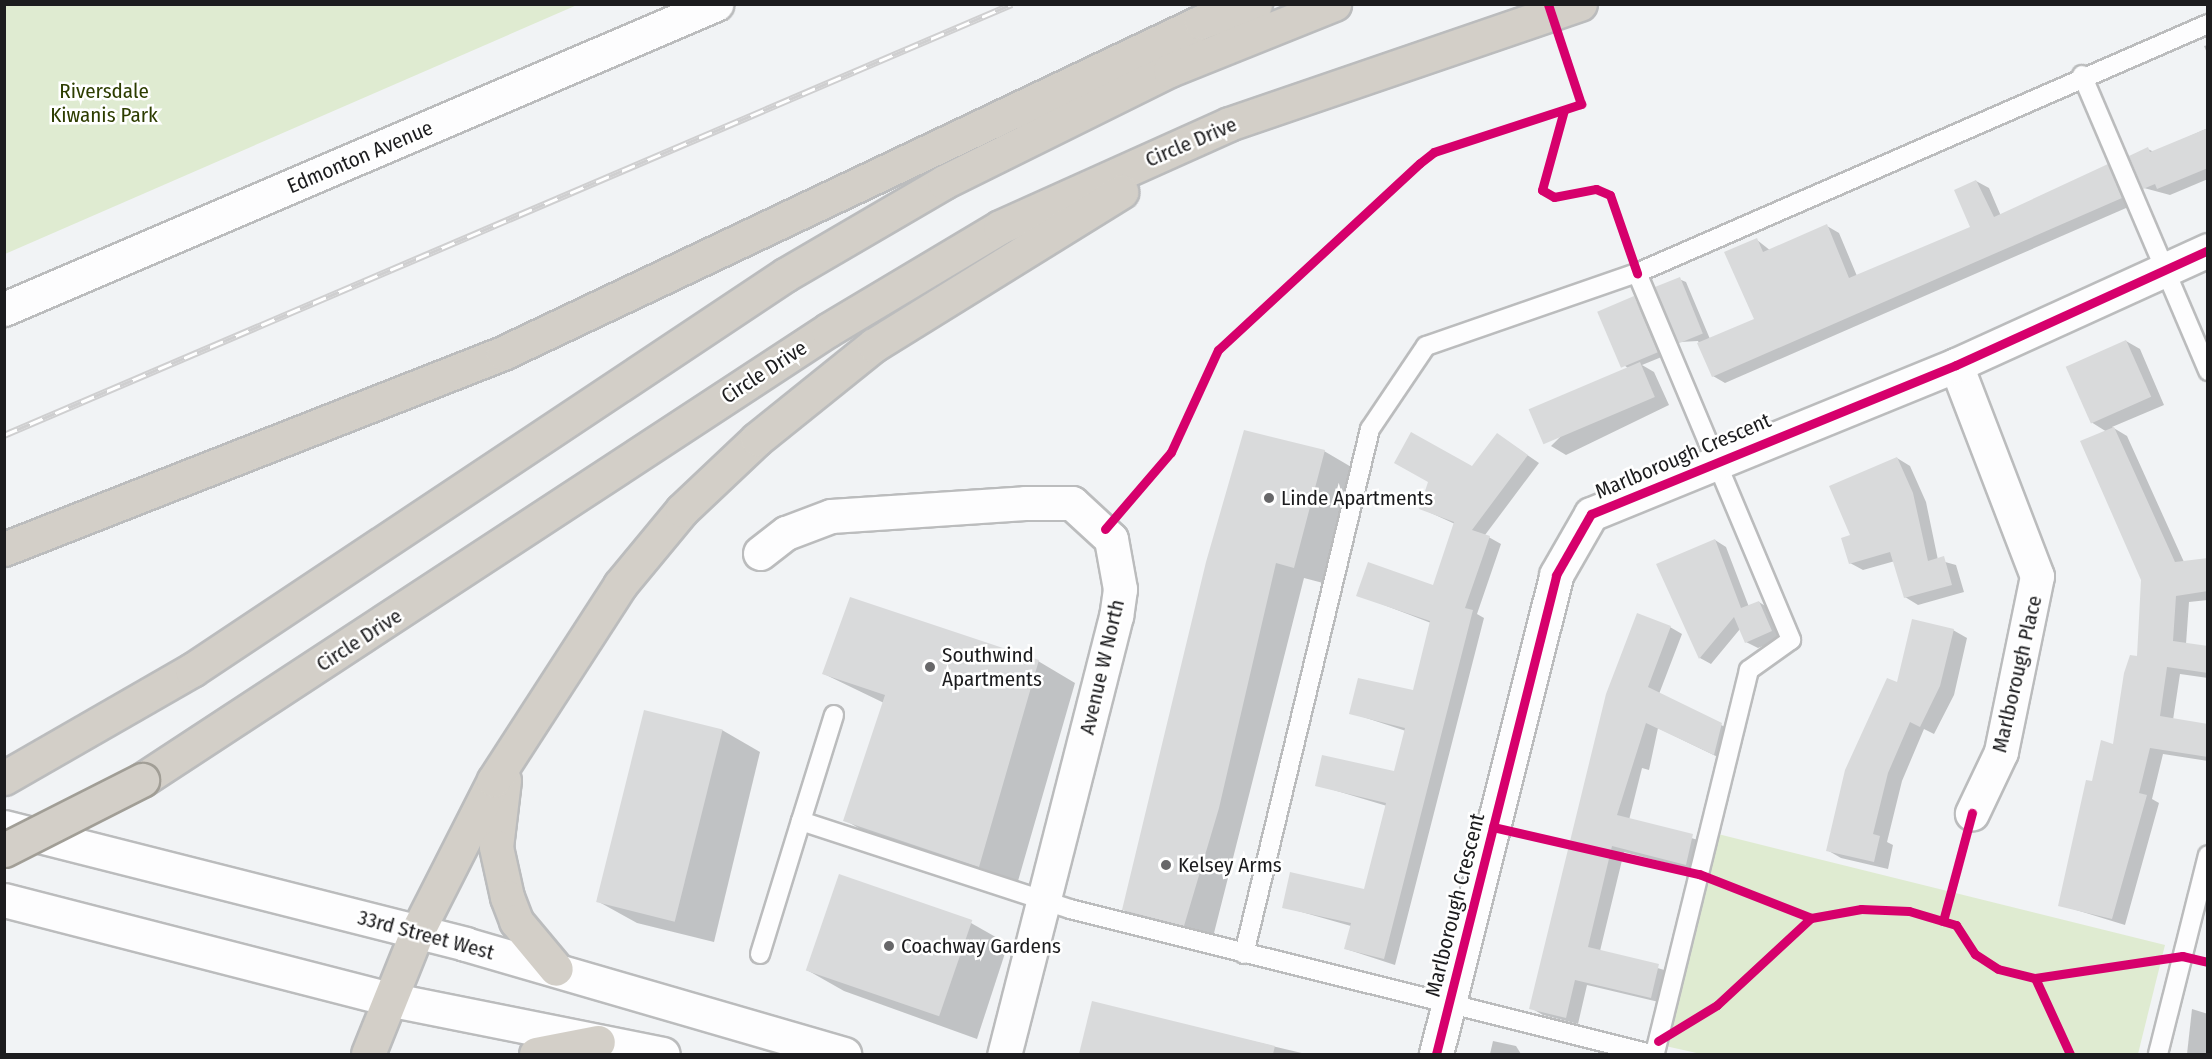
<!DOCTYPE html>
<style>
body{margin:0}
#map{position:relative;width:2212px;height:1059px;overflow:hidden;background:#f1f3f5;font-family:"Fira Sans Condensed",sans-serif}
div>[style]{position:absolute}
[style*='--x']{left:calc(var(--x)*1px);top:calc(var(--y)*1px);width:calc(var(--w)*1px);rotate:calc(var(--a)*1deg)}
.green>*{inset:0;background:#dfebd1}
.shadow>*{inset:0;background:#0003}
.building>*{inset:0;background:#d9dadb;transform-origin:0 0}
.roads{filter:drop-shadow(2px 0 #bbbcbd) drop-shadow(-2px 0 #bbbcbd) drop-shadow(0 2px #bbbcbd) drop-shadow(0 -2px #bbbcbd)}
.lane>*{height:18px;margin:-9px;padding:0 9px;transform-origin:9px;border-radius:9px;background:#fdfdfe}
.street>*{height:33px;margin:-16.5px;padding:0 16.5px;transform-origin:16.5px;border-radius:16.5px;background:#fdfdfe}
.secondary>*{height:33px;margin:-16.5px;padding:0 16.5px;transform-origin:16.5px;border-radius:16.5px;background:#fdfdfe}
.highway>*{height:33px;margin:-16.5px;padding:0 16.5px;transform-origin:16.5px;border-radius:16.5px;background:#d3cfc8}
.rail>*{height:7px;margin-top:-3.5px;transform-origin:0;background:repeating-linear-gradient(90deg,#fff 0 14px,#cfcfd0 0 28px);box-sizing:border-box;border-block:2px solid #cfcfd0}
.bridges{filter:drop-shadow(2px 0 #a19e96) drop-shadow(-2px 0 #a19e96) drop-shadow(0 2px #a19e96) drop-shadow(0 -2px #a19e96)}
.highway-bridge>*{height:33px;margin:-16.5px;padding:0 16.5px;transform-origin:16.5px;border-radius:16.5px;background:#d3cfc8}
.cycleway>*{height:9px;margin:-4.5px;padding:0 4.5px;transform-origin:4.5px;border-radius:4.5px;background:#d6006c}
.dots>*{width:16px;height:16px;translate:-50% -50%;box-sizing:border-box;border:3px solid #fff;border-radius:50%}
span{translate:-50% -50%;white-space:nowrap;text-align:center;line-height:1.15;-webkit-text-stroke:5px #fff;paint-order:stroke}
.park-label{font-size:21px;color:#2d3d00}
.street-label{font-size:21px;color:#1c1c1e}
.poi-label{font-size:21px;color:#1c1c1e}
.left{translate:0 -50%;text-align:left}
.frame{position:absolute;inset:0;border:6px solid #1c1c1e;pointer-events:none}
</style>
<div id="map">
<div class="green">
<i style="clip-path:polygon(5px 4px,577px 4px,577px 5px,5px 254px)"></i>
<i style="clip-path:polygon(1714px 833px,2165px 945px,2138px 1054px,1701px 1054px,1661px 1045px)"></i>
</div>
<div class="shadow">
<i style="clip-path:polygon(2208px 45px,2208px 55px,2204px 46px)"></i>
<i style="clip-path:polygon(2208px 128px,2208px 179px,2170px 195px,2144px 188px,2148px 149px,2154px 152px)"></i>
<i style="clip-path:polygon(2108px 166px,2120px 173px,2133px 205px,1725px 383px,1713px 376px,1698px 341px,1680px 342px,1679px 279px,1686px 282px,1710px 339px,1756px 320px,1757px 240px,1771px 251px,1827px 226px,1839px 233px,1857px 276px,1972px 228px,1976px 181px,1989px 188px,2001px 216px)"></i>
<i style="clip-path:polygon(1634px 298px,1664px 356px,1642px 365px,1654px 372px,1669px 405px,1566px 455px,1551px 446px,1629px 369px,1624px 365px)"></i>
<i style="clip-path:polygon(2126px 341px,2140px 349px,2164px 405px,2112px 427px,2127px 436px,2184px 562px,2208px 559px,2208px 600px,2189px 602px,2186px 644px,2208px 647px,2208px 678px,2180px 674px,2173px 720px,2208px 725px,2208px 761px,2163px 754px,2152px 799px,2159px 803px,2125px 925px,2060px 905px,2093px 783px,2115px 745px,2138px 658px,2142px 580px,2107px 432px,2091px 422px)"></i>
<i style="clip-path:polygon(1498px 435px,1539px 463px,1485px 535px,1501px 544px,1477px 614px,1484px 618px,1395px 965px,1346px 949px,1351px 926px,1284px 907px,1365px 890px,1387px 806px,1317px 785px,1395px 772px,1406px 731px,1351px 713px,1414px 692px,1431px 623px,1358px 595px,1434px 587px,1455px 524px,1420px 508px,1473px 468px)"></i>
<i style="clip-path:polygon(1324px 451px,1353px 468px,1323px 583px,1304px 578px,1212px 941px,1152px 926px,1124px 910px)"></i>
<i style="clip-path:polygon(1897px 458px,1910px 466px,1926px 502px,1938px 560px,1956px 565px,1964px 592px,1918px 605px,1905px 597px,1895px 561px,1863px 570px,1850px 563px,1852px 536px)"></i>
<i style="clip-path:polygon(1715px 540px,1726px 547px,1749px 607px,1759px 602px,1770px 609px,1783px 638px,1758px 648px,1746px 642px,1740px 629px,1711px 664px,1700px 658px)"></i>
<i style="clip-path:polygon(1670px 627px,1682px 634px,1659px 694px,1733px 731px,1726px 761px,1658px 728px,1649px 770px,1642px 768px,1629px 820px,1705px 842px,1698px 871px,1624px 852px,1600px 951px,1671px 972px,1663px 1003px,1587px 985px,1578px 1024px,1543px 1015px,1531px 1008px,1608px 694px)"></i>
<i style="clip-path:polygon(1953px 630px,1967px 638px,1954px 695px,1934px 734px,1924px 729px,1902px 781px,1887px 842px,1893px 845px,1888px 869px,1841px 858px,1827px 850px)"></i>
<i style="clip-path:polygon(1038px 661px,1075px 683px,1016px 888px,882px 842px,845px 820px,884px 703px,824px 674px)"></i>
<i style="clip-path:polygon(722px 730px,760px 752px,714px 942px,637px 923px,599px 902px)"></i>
<i style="clip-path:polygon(971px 923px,1008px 944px,977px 1039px,844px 991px,807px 970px)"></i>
<i style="clip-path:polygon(1093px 1003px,1306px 1054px,1081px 1054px)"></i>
<i style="clip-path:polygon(2192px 1009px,2208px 1014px,2208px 1054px,2187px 1054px)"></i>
<i style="clip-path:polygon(1493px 1041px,1516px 1046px,1521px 1054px,1490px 1054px)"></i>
</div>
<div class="building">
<i style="clip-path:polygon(2208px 128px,2208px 168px,2157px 189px,2155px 184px,2143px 189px,2129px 156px,2148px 147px,2150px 152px)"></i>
<i style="clip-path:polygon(2108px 164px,2122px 198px,1712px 377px,1697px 343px,1754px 319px,1724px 252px,1757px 238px,1763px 252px,1827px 224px,1849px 278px,1970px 227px,1954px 190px,1976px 180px,1994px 217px)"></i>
<i style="left:1680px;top:277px;width:61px;height:27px;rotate:68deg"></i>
<i style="left:1634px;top:296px;width:61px;height:40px;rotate:67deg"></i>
<i style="left:2126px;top:340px;width:62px;height:66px;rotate:66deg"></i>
<i style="left:1640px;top:362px;width:38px;height:121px;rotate:67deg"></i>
<i style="clip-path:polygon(2114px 427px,2175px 562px,2208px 558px,2208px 591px,2176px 596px,2173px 641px,2208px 646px,2208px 673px,2167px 667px,2160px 716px,2208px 724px,2208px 757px,2150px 748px,2139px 793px,2147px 795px,2112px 919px,2058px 906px,2086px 780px,2092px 781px,2101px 740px,2113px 744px,2124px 673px,2130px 655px,2137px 656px,2141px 580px,2080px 441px)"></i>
<i style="clip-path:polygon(1244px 430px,1325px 450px,1294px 568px,1276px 563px,1219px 808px,1184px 926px,1122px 910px,1206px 562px)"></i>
<i style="clip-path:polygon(1411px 432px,1472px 466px,1497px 433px,1528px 455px,1472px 530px,1490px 536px,1465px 608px,1473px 610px,1384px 959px,1344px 949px,1351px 923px,1282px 908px,1290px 872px,1364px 889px,1386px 803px,1315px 786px,1322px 755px,1394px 771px,1405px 728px,1349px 714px,1358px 678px,1413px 690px,1430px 621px,1356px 596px,1368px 562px,1433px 585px,1454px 522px,1419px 509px,1428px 482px,1394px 463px)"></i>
<i style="clip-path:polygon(1897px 457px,1913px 493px,1928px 561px,1944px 556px,1952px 585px,1904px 598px,1890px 552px,1849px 564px,1841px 538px,1850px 535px,1829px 486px)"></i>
<i style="clip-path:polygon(1715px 539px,1741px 608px,1759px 601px,1772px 631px,1745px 643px,1734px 617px,1699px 659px,1656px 564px)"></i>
<i style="clip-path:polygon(850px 597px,1039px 660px,979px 867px,843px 821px,885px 695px,822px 674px)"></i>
<i style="clip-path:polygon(1637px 613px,1671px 626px,1648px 687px,1722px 723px,1714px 755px,1646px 723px,1617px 815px,1693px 834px,1686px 865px,1612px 846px,1588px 947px,1659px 964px,1651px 998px,1575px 980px,1566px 1018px,1529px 1009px,1606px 694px)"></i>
<i style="clip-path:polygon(1912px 619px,1954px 629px,1940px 686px,1920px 727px,1910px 722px,1888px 773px,1873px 834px,1880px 836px,1874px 862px,1826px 851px,1845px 770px,1887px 678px,1897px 682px)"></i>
<i style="left:644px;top:710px;width:81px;height:198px;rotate:14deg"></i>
<i style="left:839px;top:874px;width:141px;height:102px;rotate:19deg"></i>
<i style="clip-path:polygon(1092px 1001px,1275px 1046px,1273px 1054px,1079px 1054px)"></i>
</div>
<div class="roads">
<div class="lane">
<i style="--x:2082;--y:75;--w:322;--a:66.9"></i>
<i style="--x:1637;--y:273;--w:398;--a:67.2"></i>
<i style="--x:1791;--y:640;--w:52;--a:144.5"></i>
<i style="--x:1749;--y:670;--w:395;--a:103.8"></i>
<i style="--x:801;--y:821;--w:111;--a:-72.7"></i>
<i style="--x:760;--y:954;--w:139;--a:-72.9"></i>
<i style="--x:801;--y:821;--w:283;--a:18.1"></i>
<i style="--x:1070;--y:909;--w:599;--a:14.01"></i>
<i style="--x:1244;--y:954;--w:540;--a:-76.5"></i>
<i style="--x:1370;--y:429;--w:100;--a:-56"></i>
<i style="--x:1426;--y:346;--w:223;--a:-19.1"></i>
<i style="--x:1637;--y:273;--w:623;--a:-23.56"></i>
<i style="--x:2158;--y:1054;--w:205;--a:-75.9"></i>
</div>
<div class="street">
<i style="--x:1956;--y:365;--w:226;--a:69"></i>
<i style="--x:2037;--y:576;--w:180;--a:101.6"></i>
<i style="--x:2001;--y:752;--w:68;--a:115.4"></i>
<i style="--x:760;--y:553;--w:33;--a:-38"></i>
<i style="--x:786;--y:533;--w:48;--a:-20.7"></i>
<i style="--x:831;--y:516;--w:194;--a:-3.8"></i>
<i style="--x:1025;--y:503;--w:47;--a:0"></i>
<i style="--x:1072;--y:503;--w:53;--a:42.7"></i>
<i style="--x:1111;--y:539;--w:51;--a:79.8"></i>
<i style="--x:1120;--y:589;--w:27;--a:98"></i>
<i style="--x:1116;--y:616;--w:452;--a:104.3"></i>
<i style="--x:1436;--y:1054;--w:494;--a:-75.9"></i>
<i style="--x:1556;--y:575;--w:70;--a:-60.2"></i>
<i style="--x:1591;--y:514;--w:394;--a:-22.2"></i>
<i style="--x:1956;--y:365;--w:277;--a:-24.5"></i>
</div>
<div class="secondary">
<i style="--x:4;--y:309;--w:775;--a:-23.19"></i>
<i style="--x:4;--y:827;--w:476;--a:14.2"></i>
<i style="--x:465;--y:944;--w:395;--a:16.2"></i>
<i style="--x:4;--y:900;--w:402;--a:14.4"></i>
<i style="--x:393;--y:1000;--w:275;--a:11.3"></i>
</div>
<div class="highway">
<i style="--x:4;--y:549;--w:536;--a:-21.44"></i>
<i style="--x:503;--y:353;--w:773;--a:-25.37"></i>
<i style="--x:1201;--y:22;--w:57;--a:-18.4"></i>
<i style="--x:4;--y:778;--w:217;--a:-29.9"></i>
<i style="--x:192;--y:670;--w:713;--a:-33.67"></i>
<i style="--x:785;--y:275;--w:184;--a:-30.3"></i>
<i style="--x:944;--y:182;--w:252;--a:-26.4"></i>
<i style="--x:1170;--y:70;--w:177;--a:-21.9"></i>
<i style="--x:142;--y:780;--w:820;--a:-33.26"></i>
<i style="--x:828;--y:330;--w:200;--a:-30.9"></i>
<i style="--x:1000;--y:227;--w:251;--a:-24.2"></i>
<i style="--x:1229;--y:124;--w:371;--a:-18.9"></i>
<i style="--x:504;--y:780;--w:67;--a:96.8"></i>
<i style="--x:496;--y:847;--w:51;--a:77.6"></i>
<i style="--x:507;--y:897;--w:26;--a:69"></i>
<i style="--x:516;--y:921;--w:62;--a:50.2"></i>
<i style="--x:368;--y:1054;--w:131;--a:-68.1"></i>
<i style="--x:417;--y:932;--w:170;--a:-63.1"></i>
<i style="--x:494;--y:780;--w:232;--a:-57.1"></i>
<i style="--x:620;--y:585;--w:97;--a:-50.4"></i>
<i style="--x:682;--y:510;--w:103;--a:-43.4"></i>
<i style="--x:757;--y:439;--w:150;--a:-38.8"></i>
<i style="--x:874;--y:345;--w:291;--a:-31.8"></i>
<i style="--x:536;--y:1054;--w:63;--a:-11"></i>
</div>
</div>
<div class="rail">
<i style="--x:4;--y:435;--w:1096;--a:-23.15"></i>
</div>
<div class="bridges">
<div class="highway-bridge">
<i style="--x:4;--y:850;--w:155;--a:-26.9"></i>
</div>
</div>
<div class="cycleway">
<i style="--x:1564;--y:110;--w:83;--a:105.4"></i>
<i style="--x:1542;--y:190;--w:14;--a:30"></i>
<i style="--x:1554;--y:197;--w:43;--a:-10.8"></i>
<i style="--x:1596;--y:189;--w:15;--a:23"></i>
<i style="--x:1610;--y:195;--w:83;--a:70.9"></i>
<i style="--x:1105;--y:529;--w:101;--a:-49.4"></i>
<i style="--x:1171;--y:452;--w:112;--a:-65.3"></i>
<i style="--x:1218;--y:350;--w:275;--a:-42.8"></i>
<i style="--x:1420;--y:163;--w:18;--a:-38"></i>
<i style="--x:1434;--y:152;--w:155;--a:-18.1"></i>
<i style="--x:1581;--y:104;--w:105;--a:-108.3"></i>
<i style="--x:1493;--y:827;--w:211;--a:12.9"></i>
<i style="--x:1699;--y:874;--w:120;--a:21.4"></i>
<i style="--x:1811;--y:918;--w:51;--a:-10.2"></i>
<i style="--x:1861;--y:909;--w:48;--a:2.4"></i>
<i style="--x:1909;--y:911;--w:49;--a:16.6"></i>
<i style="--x:1956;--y:925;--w:35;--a:57"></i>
<i style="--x:1975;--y:954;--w:27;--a:33"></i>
<i style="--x:1998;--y:969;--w:38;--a:14"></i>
<i style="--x:2035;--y:978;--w:149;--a:-8.5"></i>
<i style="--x:2182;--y:956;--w:27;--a:13"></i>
<i style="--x:1943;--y:921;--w:112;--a:-75"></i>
<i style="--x:2035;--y:978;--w:84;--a:65.3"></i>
<i style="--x:1658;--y:1041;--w:69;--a:-31.4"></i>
<i style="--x:1717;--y:1005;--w:128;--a:-42.8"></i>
<i style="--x:1436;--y:1054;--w:494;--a:-75.9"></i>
<i style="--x:1556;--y:575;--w:70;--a:-60.2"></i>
<i style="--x:1591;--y:514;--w:394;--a:-22.2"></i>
<i style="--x:1956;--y:365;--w:277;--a:-24.5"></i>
</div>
<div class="dots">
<i style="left:1269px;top:498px;background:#676769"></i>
<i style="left:930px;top:667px;background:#676769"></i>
<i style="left:1166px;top:865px;background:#676769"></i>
<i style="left:889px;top:946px;background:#676769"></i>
</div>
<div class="park-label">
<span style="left:104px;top:103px">Riversdale<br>Kiwanis Park</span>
</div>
<div class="street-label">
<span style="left:1191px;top:142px;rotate:-23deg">Circle Drive</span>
<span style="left:360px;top:157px;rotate:-23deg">Edmonton Avenue</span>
<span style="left:764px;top:372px;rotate:-33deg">Circle Drive</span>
<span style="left:1683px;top:456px;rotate:-23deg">Marlborough Crescent</span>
<span style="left:359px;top:640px;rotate:-33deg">Circle Drive</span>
<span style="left:1102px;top:667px;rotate:-77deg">Avenue W North</span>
<span style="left:2017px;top:674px;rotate:-77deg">Marlborough Place</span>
<span style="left:1455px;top:905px;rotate:-76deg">Marlborough Crescent</span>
<span style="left:426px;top:935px;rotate:15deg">33rd Street West</span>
</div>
<div class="poi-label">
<span class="left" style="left:1281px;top:498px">Linde Apartments</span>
<span class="left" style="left:942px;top:667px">Southwind<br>Apartments</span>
<span class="left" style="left:1178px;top:865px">Kelsey Arms</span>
<span class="left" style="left:901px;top:946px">Coachway Gardens</span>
</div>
<div class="frame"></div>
</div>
